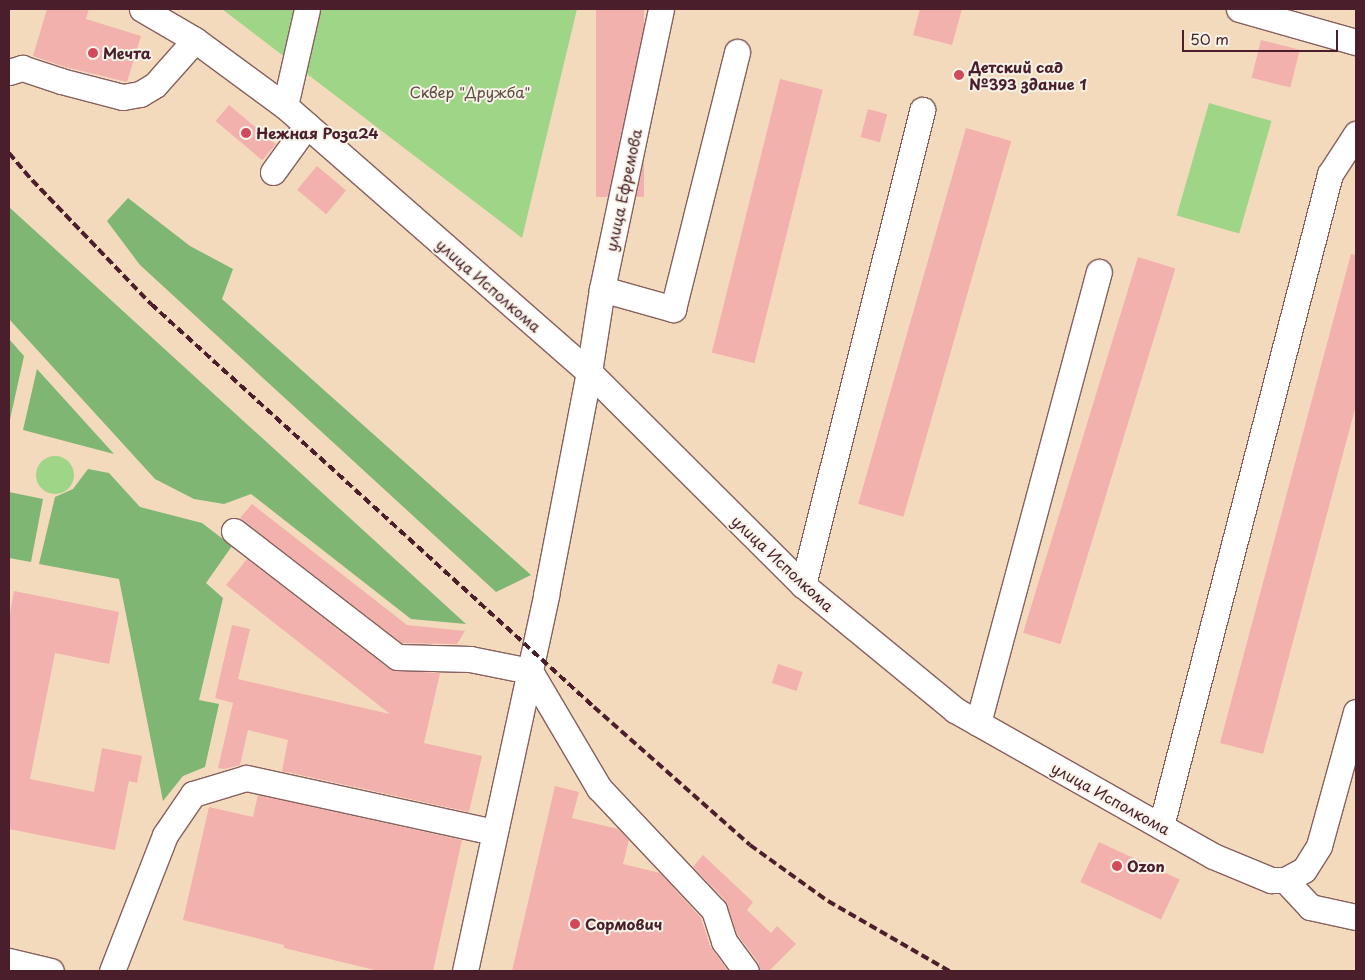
<!DOCTYPE html>
<meta charset="utf-8">
<style>
body{margin:0}
#map{position:relative;width:1365px;height:980px;overflow:hidden;background:#f4dabc;font-family:"Playpen Sans",sans-serif}
div>[style]{position:absolute}
[style*='--x']{left:calc(var(--x)*1px);top:calc(var(--y)*1px);width:calc(var(--w)*1px);rotate:calc(var(--a)*1deg)}
.green>*{inset:0;background:#9fd586;transform-origin:0 0}
.round{border-radius:50%}
.forest>*{inset:0;background:#7fb673}
.building>*{inset:0;background:#f2b1ac;transform-origin:0 0}
.roads{filter:drop-shadow(1px 0 #86605e) drop-shadow(-1px 0 #86605e) drop-shadow(0 1px #86605e) drop-shadow(0 -1px #86605e)}
.minor>*{height:25px;margin:-12.5px;padding:0 12.5px;transform-origin:12.5px;border-radius:12.5px;background:#fff}
.rail>*{height:4px;margin-top:-2px;transform-origin:0;background:repeating-linear-gradient(90deg,#4a1f2b 0 8px,transparent 0 12px)}
.dots>*{width:14px;height:14px;translate:-50% -50%;box-sizing:border-box;border:2px solid #f7f3e8;border-radius:50%}
span{translate:-50% -50%;white-space:nowrap;text-align:center;line-height:1.15;-webkit-text-stroke:4px #f7f3e8;paint-order:stroke}
.poi-label{font-size:15px;color:#4a1f2b;font-weight:700}
.left{translate:0 -50%;text-align:left}
.park-label{font-size:15px;color:#5f4c42}
.street-label{font-size:15px;color:#4a1f2b}
.frame{position:absolute;inset:0;border:10px solid #4a1f2b;pointer-events:none}
.scale{position:absolute;left:1182px;top:30px;width:156px;height:22px;box-sizing:border-box;border:2px solid #4a1f2b;border-top:0;padding-left:6px;font-size:15px;line-height:18px;white-space:nowrap;color:#4a1f2b;-webkit-text-stroke:4px #f7f3e8;paint-order:stroke}
</style>
<div id="map">
<div class="green">
<i style="clip-path:polygon(222px 9px,577px 9px,522px 238px)"></i>
<i style="left:1209px;top:103px;width:65px;height:117px;rotate:16deg"></i>
<i class="round" style="left:36px;top:456px;width:38px;height:38px"></i>
</div>
<div class="forest">
<i style="clip-path:polygon(128px 198px,190px 246px,233px 269px,222px 299px,531px 575px,496px 592px,140px 265px,107px 221px)"></i>
<i style="clip-path:polygon(9px 207px,466px 624px,411px 619px,251px 494px,224px 504px,194px 499px,155px 479px,9px 319px)"></i>
<i style="clip-path:polygon(9px 339px,24px 356px,9px 424px)"></i>
<i style="clip-path:polygon(37px 369px,114px 454px,23px 430px)"></i>
<i style="clip-path:polygon(88px 469px,109px 473px,140px 507px,202px 523px,232px 546px,206px 583px,223px 598px,199px 700px,219px 704px,205px 767px,183px 776px,163px 801px,119px 579px,39px 564px,55px 497px,73px 489px)"></i>
<i style="clip-path:polygon(9px 492px,43px 499px,31px 562px,9px 558px)"></i>
</div>
<div class="building">
<i style="clip-path:polygon(47px 9px,89px 9px,86px 19px,141px 36px,127px 82px,65px 67px,33px 56px)"></i>
<i style="left:596px;top:9px;width:48px;height:188px"></i>
<i style="clip-path:polygon(920px 9px,962px 9px,952px 45px,913px 35px)"></i>
<i style="left:1261px;top:40px;width:40px;height:39px;rotate:14deg"></i>
<i style="left:780px;top:79px;width:44px;height:282px;rotate:14deg"></i>
<i style="left:229px;top:105px;width:61px;height:21px;rotate:40deg"></i>
<i style="left:868px;top:109px;width:20px;height:29px;rotate:15deg"></i>
<i style="left:966px;top:128px;width:47px;height:391px;rotate:16deg"></i>
<i style="left:317px;top:166px;width:38px;height:31px;rotate:40deg"></i>
<i style="clip-path:polygon(1351px 254px,1356px 255px,1356px 405px,1263px 754px,1220px 743px)"></i>
<i style="left:1138px;top:257px;width:39px;height:393px;rotate:17deg"></i>
<i style="clip-path:polygon(252px 504px,407px 625px,465px 631px,457px 644px,402px 643px,240px 518px)"></i>
<i style="clip-path:polygon(247px 559px,388px 668px,397px 671px,440px 673px,424px 743px,482px 756px,469px 812px,282px 771px,288px 740px,248px 730px,240px 765px,225px 769px,218px 768px,233px 703px,215px 698px,232px 625px,250px 629px,238px 679px,390px 714px,226px 585px)"></i>
<i style="clip-path:polygon(14px 591px,119px 612px,109px 664px,55px 653px,30px 779px,94px 792px,102px 748px,142px 756px,137px 783px,129px 781px,115px 850px,9px 829px,9px 619px)"></i>
<i style="left:778px;top:664px;width:26px;height:20px;rotate:18deg"></i>
<i style="clip-path:polygon(555px 786px,579px 792px,572px 818px,618px 829px,629px 840px,623px 864px,660px 873px,701px 918px,710px 946px,728px 971px,512px 971px)"></i>
<i style="clip-path:polygon(258px 795px,462px 840px,433px 971px,379px 971px,284px 948px,284px 945px,183px 920px,209px 807px,253px 817px)"></i>
<i style="left:1099px;top:842px;width:89px;height:44px;rotate:25deg"></i>
<i style="clip-path:polygon(703px 855px,753px 902px,747px 910px,771px 933px,777px 926px,796px 944px,769px 971px,760px 971px,758px 962px,737px 934px,725px 900px,693px 867px)"></i>
</div>
<div class="roads">
<div class="minor">
<i style="--x:142;--y:9;--w:61;--a:30.3"></i>
<i style="--x:195;--y:40;--w:112;--a:36.3"></i>
<i style="--x:285;--y:106;--w:404;--a:41.2"></i>
<i style="--x:589;--y:372;--w:302;--a:44.9"></i>
<i style="--x:803;--y:585;--w:197;--a:39.4"></i>
<i style="--x:955;--y:710;--w:296;--a:29.5"></i>
<i style="--x:1213;--y:856;--w:63;--a:22.5"></i>
<i style="--x:1271;--y:880;--w:14;--a:0"></i>
<i style="--x:1285;--y:880;--w:21;--a:-28"></i>
<i style="--x:1304;--y:870;--w:28;--a:-58"></i>
<i style="--x:1319;--y:846;--w:139;--a:-74.6"></i>
<i style="--x:1239;--y:9;--w:122;--a:15.8"></i>
<i style="--x:9;--y:72;--w:14;--a:-17"></i>
<i style="--x:22;--y:68;--w:41;--a:18.4"></i>
<i style="--x:61;--y:81;--w:64;--a:14.5"></i>
<i style="--x:123;--y:97;--w:17;--a:-10"></i>
<i style="--x:140;--y:94;--w:17;--a:-31"></i>
<i style="--x:155;--y:85;--w:60;--a:-48.4"></i>
<i style="--x:285;--y:106;--w:99;--a:-77.2"></i>
<i style="--x:273;--y:172;--w:58;--a:-54.1"></i>
<i style="--x:602;--y:289;--w:74;--a:15.7"></i>
<i style="--x:673;--y:309;--w:265;--a:-76"></i>
<i style="--x:234;--y:531;--w:206;--a:37.7"></i>
<i style="--x:397;--y:657;--w:73;--a:1.6"></i>
<i style="--x:470;--y:659;--w:61;--a:11.3"></i>
<i style="--x:530;--y:671;--w:136;--a:59.5"></i>
<i style="--x:599;--y:788;--w:168;--a:46.7"></i>
<i style="--x:714;--y:910;--w:33;--a:72"></i>
<i style="--x:724;--y:941;--w:37;--a:54"></i>
<i style="--x:803;--y:585;--w:490;--a:-75.9"></i>
<i style="--x:978;--y:723;--w:467;--a:-75"></i>
<i style="--x:1161;--y:826;--w:674;--a:-75.47"></i>
<i style="--x:1330;--y:174;--w:48;--a:-57"></i>
<i style="--x:1285;--y:880;--w:37;--a:47"></i>
<i style="--x:1310;--y:907;--w:47;--a:12.3"></i>
<i style="--x:9;--y:961;--w:43;--a:13.4"></i>
<i style="--x:112;--y:971;--w:146;--a:-68.7"></i>
<i style="--x:165;--y:835;--w:50;--a:-55.7"></i>
<i style="--x:193;--y:794;--w:55;--a:-16.8"></i>
<i style="--x:246;--y:778;--w:254;--a:12.3"></i>
<i style="--x:465;--y:971;--w:385;--a:-77.8"></i>
<i style="--x:546;--y:595;--w:227;--a:-79.1"></i>
<i style="--x:589;--y:372;--w:84;--a:-81.1"></i>
<i style="--x:602;--y:289;--w:286;--a:-78.1"></i>
</div>
</div>
<div class="rail">
<i style="--x:9;--y:153;--w:35;--a:50"></i>
<i style="--x:32;--y:180;--w:172;--a:46.2"></i>
<i style="--x:151;--y:304;--w:599;--a:42.29"></i>
<i style="--x:594;--y:707;--w:208;--a:41.5"></i>
<i style="--x:750;--y:845;--w:96;--a:35.7"></i>
<i style="--x:828;--y:901;--w:140;--a:30"></i>
</div>
<div class="dots">
<i style="left:93px;top:53px;background:#d1495b"></i>
<i style="left:959px;top:75px;background:#d1495b"></i>
<i style="left:246px;top:133px;background:#d1495b"></i>
<i style="left:1117px;top:866px;background:#d1495b"></i>
<i style="left:575px;top:924px;background:#d1495b"></i>
</div>
<div class="poi-label">
<span class="left" style="left:103px;top:53px">Мечта</span>
<span class="left" style="left:969px;top:75px">Детский сад<br>№393 здание 1</span>
<span class="left" style="left:256px;top:133px">Нежная Роза24</span>
<span class="left" style="left:1127px;top:866px">Ozon</span>
<span class="left" style="left:585px;top:924px">Сормович</span>
</div>
<div class="park-label">
<span style="left:470px;top:92px">Сквер "Дружба"</span>
</div>
<div class="street-label">
<span style="left:623px;top:190px;rotate:-78deg">улица Ефремова</span>
<span style="left:489px;top:285px;rotate:41deg">улица Исполкома</span>
<span style="left:783px;top:563px;rotate:43deg">улица Исполкома</span>
<span style="left:1111px;top:798px;rotate:29deg">улица Исполкома</span>
</div>
<div class="frame"></div>
<div class="scale">50 m</div>
</div>
